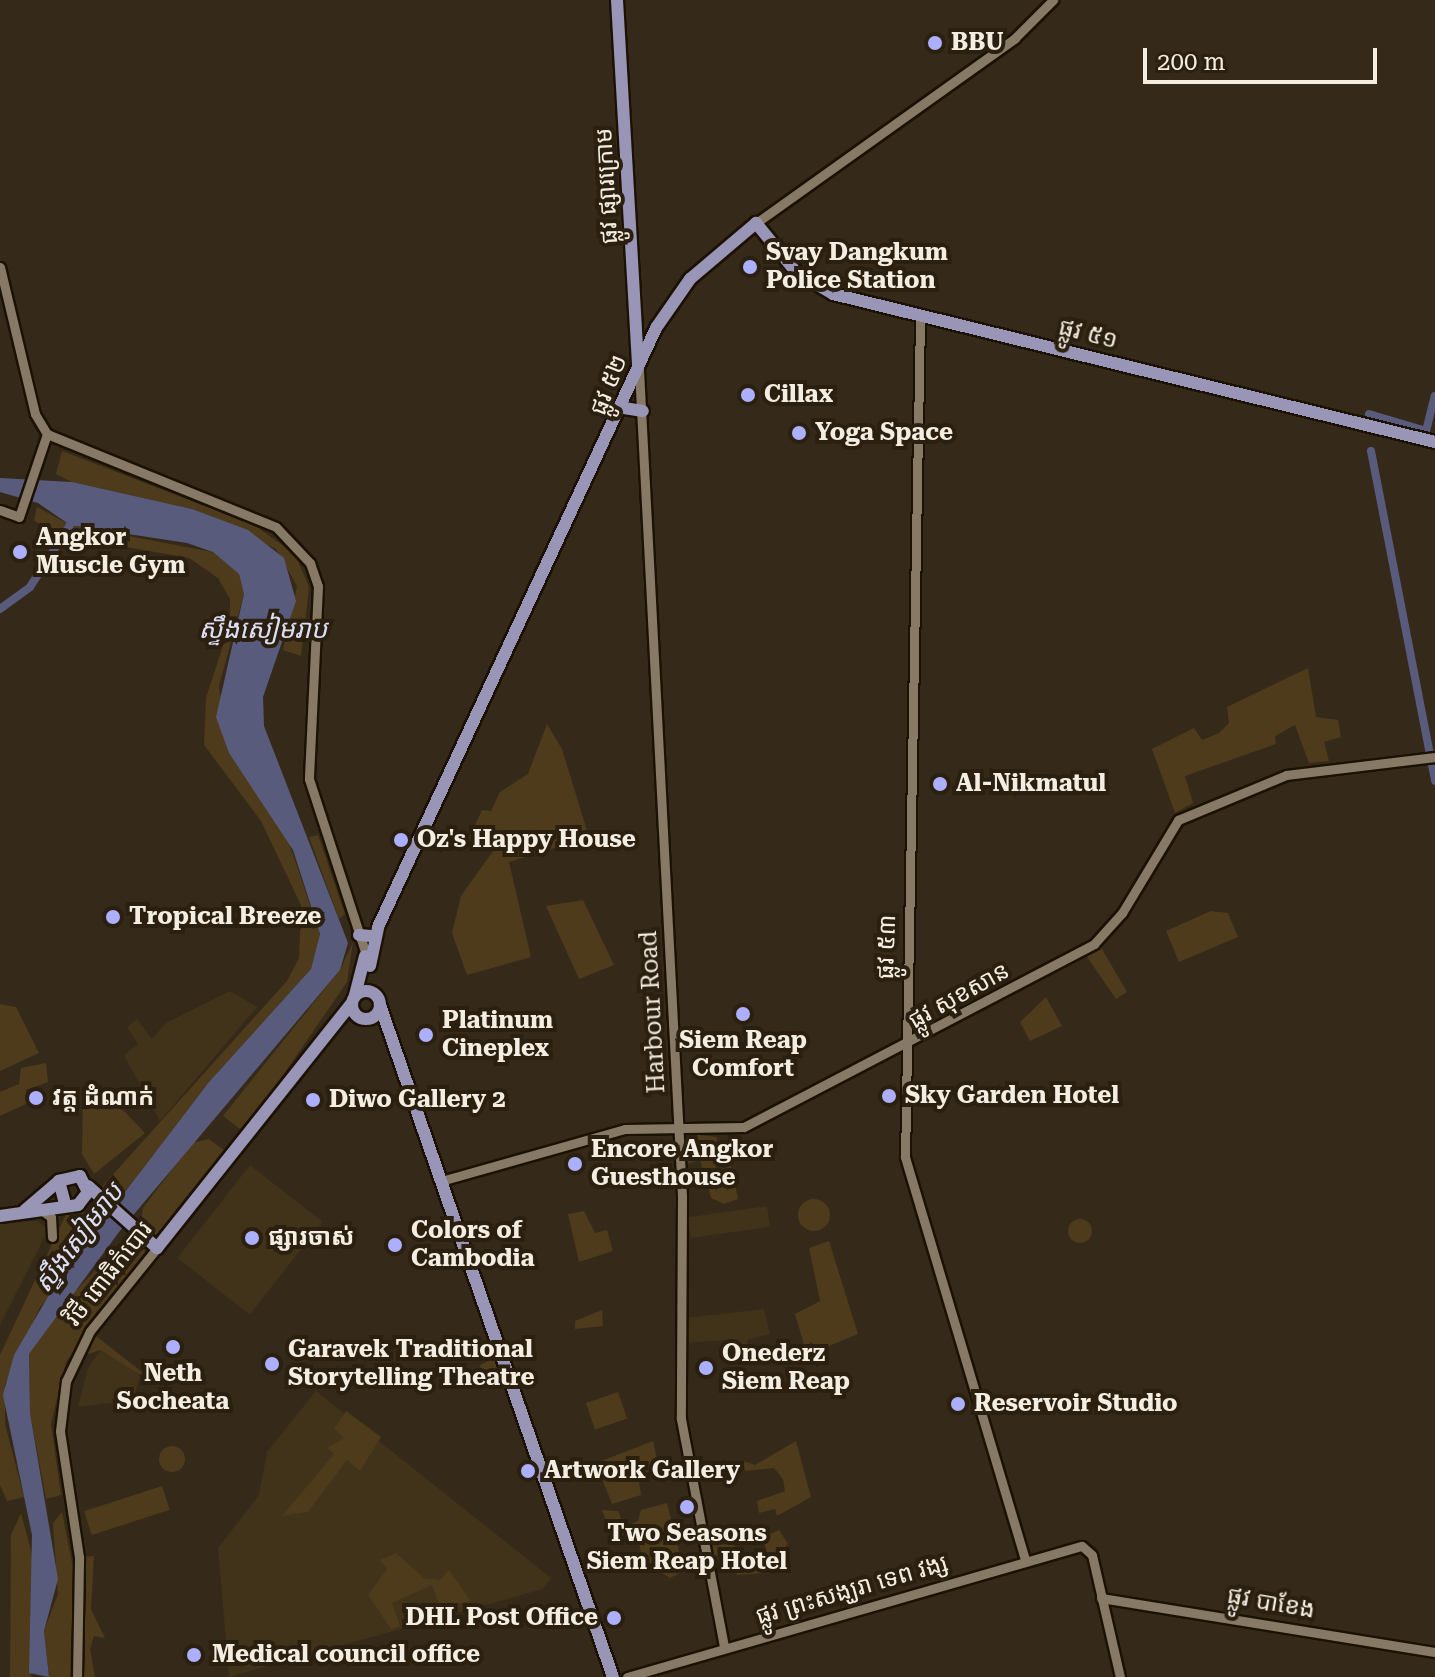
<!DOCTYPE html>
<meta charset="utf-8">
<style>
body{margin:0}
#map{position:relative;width:1435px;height:1677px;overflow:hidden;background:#352a19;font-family:"Roboto Serif","Noto Sans Khmer",serif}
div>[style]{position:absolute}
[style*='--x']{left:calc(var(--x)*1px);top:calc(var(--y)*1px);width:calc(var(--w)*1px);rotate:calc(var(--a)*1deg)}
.built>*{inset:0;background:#41321a;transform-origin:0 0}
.green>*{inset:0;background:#4d3b1c;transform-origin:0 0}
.round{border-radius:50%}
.water>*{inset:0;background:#595b7c}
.canal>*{height:8px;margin:-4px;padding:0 4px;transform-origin:4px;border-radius:4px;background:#595b7c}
.roads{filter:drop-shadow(2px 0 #1c1203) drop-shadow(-2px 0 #1c1203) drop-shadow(0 2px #1c1203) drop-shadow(0 -2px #1c1203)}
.minor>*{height:9px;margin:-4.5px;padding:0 4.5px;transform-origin:4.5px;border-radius:4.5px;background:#867a66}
.major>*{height:12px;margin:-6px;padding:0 6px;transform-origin:6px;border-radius:6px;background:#9895b6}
.major>.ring{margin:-6px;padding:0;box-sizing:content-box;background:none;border:12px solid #9895b6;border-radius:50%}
.dots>*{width:22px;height:22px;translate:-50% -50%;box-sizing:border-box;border:4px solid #2b200f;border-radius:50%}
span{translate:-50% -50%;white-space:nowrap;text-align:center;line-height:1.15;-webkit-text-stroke:8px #2b200f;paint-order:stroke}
.poi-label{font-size:24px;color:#f4ede2;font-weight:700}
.left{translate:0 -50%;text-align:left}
.right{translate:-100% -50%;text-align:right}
.street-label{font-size:24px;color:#f4ede2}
.water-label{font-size:26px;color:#dcdef6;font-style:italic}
.scale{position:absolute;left:1143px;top:48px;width:234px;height:36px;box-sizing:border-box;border:4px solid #f4ede2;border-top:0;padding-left:10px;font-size:24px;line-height:28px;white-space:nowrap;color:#f4ede2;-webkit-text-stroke:6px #2b200f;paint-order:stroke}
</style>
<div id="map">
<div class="built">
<i style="clip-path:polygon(230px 991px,257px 1007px,160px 1121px,124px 1055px,138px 1044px,127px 1027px,137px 1019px,152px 1039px,166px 1023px)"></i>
<i style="left:250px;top:1165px;width:92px;height:118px;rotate:38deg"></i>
<i style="left:767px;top:1206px;width:21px;height:80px;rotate:82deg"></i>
<i style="clip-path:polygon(38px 1221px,48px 1230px,0 1325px,0 1224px)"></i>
<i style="clip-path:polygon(764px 1309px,770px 1334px,747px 1340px,750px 1356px,731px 1360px,726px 1340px,684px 1343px,685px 1318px)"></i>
<i style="clip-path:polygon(103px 1347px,140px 1376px,133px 1400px,78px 1407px,88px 1368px)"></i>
<i style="clip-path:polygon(316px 1391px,551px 1578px,543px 1589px,229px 1677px,218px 1548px,259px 1495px,267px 1452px)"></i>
</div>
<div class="green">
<i style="clip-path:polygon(62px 451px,254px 525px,295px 554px,309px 587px,301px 656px,283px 650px,297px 586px,276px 549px,192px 509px,72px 482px,56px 474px)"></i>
<i style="clip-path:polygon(37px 507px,70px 525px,213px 552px,239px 574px,244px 594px,219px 686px,229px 753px,288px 840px,320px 934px,311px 969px,209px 1082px,115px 1205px,100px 1189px,287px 981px,299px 958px,301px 905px,261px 821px,204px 745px,206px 698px,230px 624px,230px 599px,218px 578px,189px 558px,53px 534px,34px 520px)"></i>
<i style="clip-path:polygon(1308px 668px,1316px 717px,1338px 720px,1341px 737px,1324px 742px,1329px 761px,1309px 763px,1295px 725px,1275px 736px,1276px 744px,1185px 776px,1193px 803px,1175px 813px,1152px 749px,1194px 728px,1202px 740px,1219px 733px,1229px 723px,1227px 707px)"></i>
<i style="clip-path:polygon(547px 724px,562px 749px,589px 837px,509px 862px,531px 957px,467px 975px,452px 933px,461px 896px,493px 851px,470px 836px,482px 810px,491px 811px,500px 792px,528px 774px)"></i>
<i style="clip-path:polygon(318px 835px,345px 914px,339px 919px,309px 837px)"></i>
<i style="clip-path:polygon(583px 900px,614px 965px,579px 979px,546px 906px)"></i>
<i style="clip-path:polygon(1211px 911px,1228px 913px,1238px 937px,1179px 962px,1166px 931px)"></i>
<i style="clip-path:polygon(353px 942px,347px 982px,244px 1132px,223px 1116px,340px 970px)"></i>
<i style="clip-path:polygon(1099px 944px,1127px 992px,1116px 999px,1085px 954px)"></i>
<i style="clip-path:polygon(1046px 997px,1062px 1026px,1030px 1041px,1020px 1022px)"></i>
<i style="clip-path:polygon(0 1004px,16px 1007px,39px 1053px,0 1071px)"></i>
<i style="clip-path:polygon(46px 1063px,48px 1082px,26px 1090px,26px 1104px,0 1116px,0 1092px,19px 1084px,21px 1068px)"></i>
<i style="clip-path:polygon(83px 1087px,104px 1090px,145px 1133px,94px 1174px,82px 1154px)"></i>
<i style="clip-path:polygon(683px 1133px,717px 1137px,716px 1171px,731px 1166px,738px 1199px,724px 1204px,711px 1198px,700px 1160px,686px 1164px,682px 1156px)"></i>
<i style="clip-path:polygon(209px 1139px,225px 1151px,153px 1239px,140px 1225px,143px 1208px,192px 1143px)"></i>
<i class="round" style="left:798px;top:1199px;width:32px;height:32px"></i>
<i style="clip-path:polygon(94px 1207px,106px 1219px,39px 1309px,5px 1385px,5px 1424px,24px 1497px,7px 1501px,0 1485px,0 1355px,67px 1212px)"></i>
<i style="clip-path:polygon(584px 1211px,595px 1233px,607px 1230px,613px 1251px,579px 1262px,568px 1214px)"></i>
<i class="round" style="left:1068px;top:1219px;width:24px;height:24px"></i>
<i style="clip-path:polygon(134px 1232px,145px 1252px,66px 1362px,51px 1424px,61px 1495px,46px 1499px,30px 1413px,29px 1354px,73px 1293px)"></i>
<i style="clip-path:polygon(829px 1241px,858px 1334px,807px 1355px,795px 1314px,820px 1301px,809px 1248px)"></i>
<i style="clip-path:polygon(602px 1310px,603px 1326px,575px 1329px,575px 1321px)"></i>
<i style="clip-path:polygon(92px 1333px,142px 1372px,140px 1375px,101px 1350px,84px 1355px)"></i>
<i style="clip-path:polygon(495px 1357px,505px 1383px,499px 1387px,479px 1366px)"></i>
<i style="left:618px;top:1392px;width:28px;height:34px;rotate:71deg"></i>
<i style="clip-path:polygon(346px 1411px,381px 1437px,360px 1471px,347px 1460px,308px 1512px,282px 1516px,334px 1454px,327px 1448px,344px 1438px,334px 1429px)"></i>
<i style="clip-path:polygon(653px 1441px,659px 1468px,638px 1475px,641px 1495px,612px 1504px,596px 1463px)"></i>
<i style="clip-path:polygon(796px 1441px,811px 1497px,777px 1516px,775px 1509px,759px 1513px,757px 1501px,785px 1491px,783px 1479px,774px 1468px,745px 1471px,743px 1461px,755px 1465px)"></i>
<i class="round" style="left:159px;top:1446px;width:26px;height:26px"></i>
<i style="left:162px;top:1486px;width:25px;height:82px;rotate:72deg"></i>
<i style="clip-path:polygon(667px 1503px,684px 1571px,670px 1578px,643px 1561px,637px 1535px,614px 1542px,602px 1510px,618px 1511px,624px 1527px,638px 1521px,641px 1510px)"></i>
<i style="clip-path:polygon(62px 1512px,74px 1573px,70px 1677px,49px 1677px,44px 1631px,58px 1594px,53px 1523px)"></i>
<i style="clip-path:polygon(21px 1513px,34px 1562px,31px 1677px,10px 1677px,11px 1535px)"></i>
<i style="clip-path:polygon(779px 1530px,788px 1544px,764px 1573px,737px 1575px,729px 1553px,710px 1558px,712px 1545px,733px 1544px,742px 1558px,758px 1553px,766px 1549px,762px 1538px)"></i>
<i style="clip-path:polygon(396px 1553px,424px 1578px,440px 1580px,449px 1570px,471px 1601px,440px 1607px,432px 1585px,392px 1603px,400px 1626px,391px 1629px,368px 1595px,387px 1569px,380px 1560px)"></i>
<i style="clip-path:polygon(94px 1556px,91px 1609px,105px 1638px,94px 1636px,90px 1649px,95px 1677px,78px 1677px,81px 1557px)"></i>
</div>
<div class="water">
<i style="clip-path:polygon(0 478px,72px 482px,192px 509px,248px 530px,284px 558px,296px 601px,263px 697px,264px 726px,348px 943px,340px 970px,119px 1232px,29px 1354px,30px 1413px,58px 1579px,44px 1631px,49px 1677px,29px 1673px,32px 1535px,3px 1395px,14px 1355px,57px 1281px,209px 1082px,311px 969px,320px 934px,293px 850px,229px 753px,216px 717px,244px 594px,239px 574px,213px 552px,187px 543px,70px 525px,38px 503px,0 492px)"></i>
</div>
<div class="canal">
<i style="--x:1369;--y:414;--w:59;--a:16.6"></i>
<i style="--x:1426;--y:431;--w:36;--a:-76"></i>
<i style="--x:1371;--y:451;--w:336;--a:79"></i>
<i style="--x:0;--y:609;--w:37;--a:-36"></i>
<i style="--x:30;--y:587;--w:74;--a:-57.2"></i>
</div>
<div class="roads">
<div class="minor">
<i style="--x:756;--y:223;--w:318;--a:-35.5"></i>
<i style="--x:1015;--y:38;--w:54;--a:-45"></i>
<i style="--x:0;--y:267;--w:151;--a:76.6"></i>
<i style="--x:35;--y:414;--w:23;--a:59"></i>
<i style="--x:47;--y:434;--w:247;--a:22.1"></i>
<i style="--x:276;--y:527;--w:50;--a:46.6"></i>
<i style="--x:310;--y:563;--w:24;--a:71"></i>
<i style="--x:318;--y:586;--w:193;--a:92.7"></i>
<i style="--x:309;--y:779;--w:184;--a:72"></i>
<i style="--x:920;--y:318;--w:839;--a:91.02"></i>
<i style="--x:905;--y:1157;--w:420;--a:73.4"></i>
<i style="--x:639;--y:370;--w:828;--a:87.02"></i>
<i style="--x:682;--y:1197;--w:222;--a:90.3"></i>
<i style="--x:681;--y:1419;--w:232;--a:79.3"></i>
<i style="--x:0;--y:510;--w:20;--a:20"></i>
<i style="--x:19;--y:517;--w:88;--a:-71.4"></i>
<i style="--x:441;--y:1181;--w:191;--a:-15.8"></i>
<i style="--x:625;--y:1129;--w:119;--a:-1"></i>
<i style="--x:744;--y:1127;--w:395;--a:-27.6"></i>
<i style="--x:1094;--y:944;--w:42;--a:-47.9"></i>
<i style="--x:1122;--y:913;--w:109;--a:-58.9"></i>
<i style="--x:1178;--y:820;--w:117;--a:-22.6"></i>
<i style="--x:1286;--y:775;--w:150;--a:-6.9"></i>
<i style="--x:41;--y:1210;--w:12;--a:35"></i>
<i style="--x:51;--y:1217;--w:20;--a:87"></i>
<i style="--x:1101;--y:1598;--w:338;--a:9.2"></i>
<i style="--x:77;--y:1677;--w:120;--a:-89"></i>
<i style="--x:79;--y:1557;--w:127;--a:-98.6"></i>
<i style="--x:60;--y:1431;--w:50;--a:-83.2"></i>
<i style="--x:66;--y:1381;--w:55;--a:-64.4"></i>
<i style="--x:90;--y:1331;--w:107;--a:-51.1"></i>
<i style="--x:627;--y:1677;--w:473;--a:-16.1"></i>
<i style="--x:1082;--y:1546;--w:13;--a:42"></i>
<i style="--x:1092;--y:1555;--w:125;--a:77.1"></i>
</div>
<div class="major">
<i style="--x:617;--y:0;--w:368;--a:86.7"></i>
<i style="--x:624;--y:408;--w:19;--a:9"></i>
<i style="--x:359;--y:935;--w:12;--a:5"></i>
<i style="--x:370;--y:966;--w:40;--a:-78"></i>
<i style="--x:378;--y:927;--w:660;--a:-65.1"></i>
<i style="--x:656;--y:328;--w:60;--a:-55.2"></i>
<i style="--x:690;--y:279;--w:87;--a:-40.3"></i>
<i style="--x:756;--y:223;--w:63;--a:50.8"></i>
<i style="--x:796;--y:272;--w:43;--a:30.7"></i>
<i style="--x:833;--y:294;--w:620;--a:13.81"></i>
<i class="ring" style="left:352px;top:991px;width:16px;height:16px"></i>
<i style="--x:355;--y:995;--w:40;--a:-75.6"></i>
<i style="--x:380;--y:1005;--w:711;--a:70.88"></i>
<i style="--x:88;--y:1186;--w:93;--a:41.9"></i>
<i style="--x:157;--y:1248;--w:313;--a:-51.5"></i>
<i style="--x:25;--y:1210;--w:45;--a:-40.5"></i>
<i style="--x:0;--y:1216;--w:79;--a:-8"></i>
<i style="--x:78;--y:1205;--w:16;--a:-52"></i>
<i style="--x:88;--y:1192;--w:18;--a:-117"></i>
<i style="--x:80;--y:1176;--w:22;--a:167"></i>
<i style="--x:59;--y:1181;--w:24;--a:75"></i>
</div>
</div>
<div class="dots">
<i style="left:935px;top:43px;background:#acaffb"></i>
<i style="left:750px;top:267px;background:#acaffb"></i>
<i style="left:748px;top:395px;background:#acaffb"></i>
<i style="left:799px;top:433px;background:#acaffb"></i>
<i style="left:20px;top:552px;background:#acaffb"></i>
<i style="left:940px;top:784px;background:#acaffb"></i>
<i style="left:401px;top:840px;background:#acaffb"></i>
<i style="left:113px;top:917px;background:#acaffb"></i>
<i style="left:743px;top:1014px;background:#acaffb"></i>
<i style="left:426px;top:1035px;background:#acaffb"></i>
<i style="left:889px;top:1096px;background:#acaffb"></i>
<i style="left:36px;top:1098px;background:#acaffb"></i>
<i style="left:313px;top:1100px;background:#acaffb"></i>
<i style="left:575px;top:1164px;background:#acaffb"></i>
<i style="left:252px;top:1238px;background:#acaffb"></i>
<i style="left:395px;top:1245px;background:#acaffb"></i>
<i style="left:173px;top:1347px;background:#acaffb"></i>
<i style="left:272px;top:1364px;background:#acaffb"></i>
<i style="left:706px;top:1368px;background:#acaffb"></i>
<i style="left:958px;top:1404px;background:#acaffb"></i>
<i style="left:528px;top:1471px;background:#acaffb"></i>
<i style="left:687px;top:1507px;background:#acaffb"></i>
<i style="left:614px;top:1618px;background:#acaffb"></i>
<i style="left:194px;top:1655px;background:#acaffb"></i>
</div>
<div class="poi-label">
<span class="left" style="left:951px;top:43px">BBU</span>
<span class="left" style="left:766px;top:267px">Svay Dangkum<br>Police Station</span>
<span class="left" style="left:764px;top:395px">Cillax</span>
<span class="left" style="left:815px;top:433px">Yoga Space</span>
<span class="left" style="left:36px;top:552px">Angkor<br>Muscle Gym</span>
<span class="left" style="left:956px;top:784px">Al-Nikmatul</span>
<span class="left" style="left:417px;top:840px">Oz's Happy House</span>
<span class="left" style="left:129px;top:917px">Tropical Breeze</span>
<span class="left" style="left:442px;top:1035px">Platinum<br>Cineplex</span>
<span style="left:743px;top:1055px">Siem Reap<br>Comfort</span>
<span class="left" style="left:905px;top:1096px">Sky Garden Hotel</span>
<span class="left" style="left:52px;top:1098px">វត្ត ដំំណាក់</span>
<span class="left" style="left:329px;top:1100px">Diwo Gallery 2</span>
<span class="left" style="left:591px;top:1164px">Encore Angkor<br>Guesthouse</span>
<span class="left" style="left:411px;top:1245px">Colors of<br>Cambodia</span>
<span class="left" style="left:268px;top:1238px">ផ្សារចាស់</span>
<span class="left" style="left:288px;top:1364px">Garavek Traditional<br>Storytelling Theatre</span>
<span class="left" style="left:722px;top:1368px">Onederz<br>Siem Reap</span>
<span style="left:173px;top:1388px">Neth<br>Socheata</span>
<span class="left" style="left:974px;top:1404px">Reservoir Studio</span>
<span class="left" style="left:544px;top:1471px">Artwork Gallery</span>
<span style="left:687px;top:1548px">Two Seasons<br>Siem Reap Hotel</span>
<span class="right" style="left:598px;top:1618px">DHL Post Office</span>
<span class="left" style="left:212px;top:1655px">Medical council office</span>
</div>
<div class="street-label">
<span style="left:607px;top:186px;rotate:-93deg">ផ្លូវ ផ្សារក្រោម</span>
<span style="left:1088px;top:334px;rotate:14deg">ផ្លូវ ៥១</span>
<span style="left:609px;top:385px;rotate:-68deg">ផ្លូវ ៥២</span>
<span style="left:887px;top:947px;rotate:-88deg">ផ្លូវ ៥៣</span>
<span style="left:959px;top:996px;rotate:-29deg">ផ្លូវ សុខសាន</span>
<span style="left:653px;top:1012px;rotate:-93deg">Harbour Road</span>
<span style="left:109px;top:1274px;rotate:-52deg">វិថី ពោធិកំបោរ</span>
<span style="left:852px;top:1590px;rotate:-16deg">ផ្លូវ ព្រះសង្ឃរា ទេព វង្ស</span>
<span style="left:1271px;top:1603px;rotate:10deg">ផ្លូវ បាខែង</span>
</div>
<div class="water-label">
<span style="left:263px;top:630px">ស្ទឹងសៀមរាប</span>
<span style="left:79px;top:1238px;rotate:-53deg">ស្ទឹងសៀមរាប</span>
</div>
<div class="scale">200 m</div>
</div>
